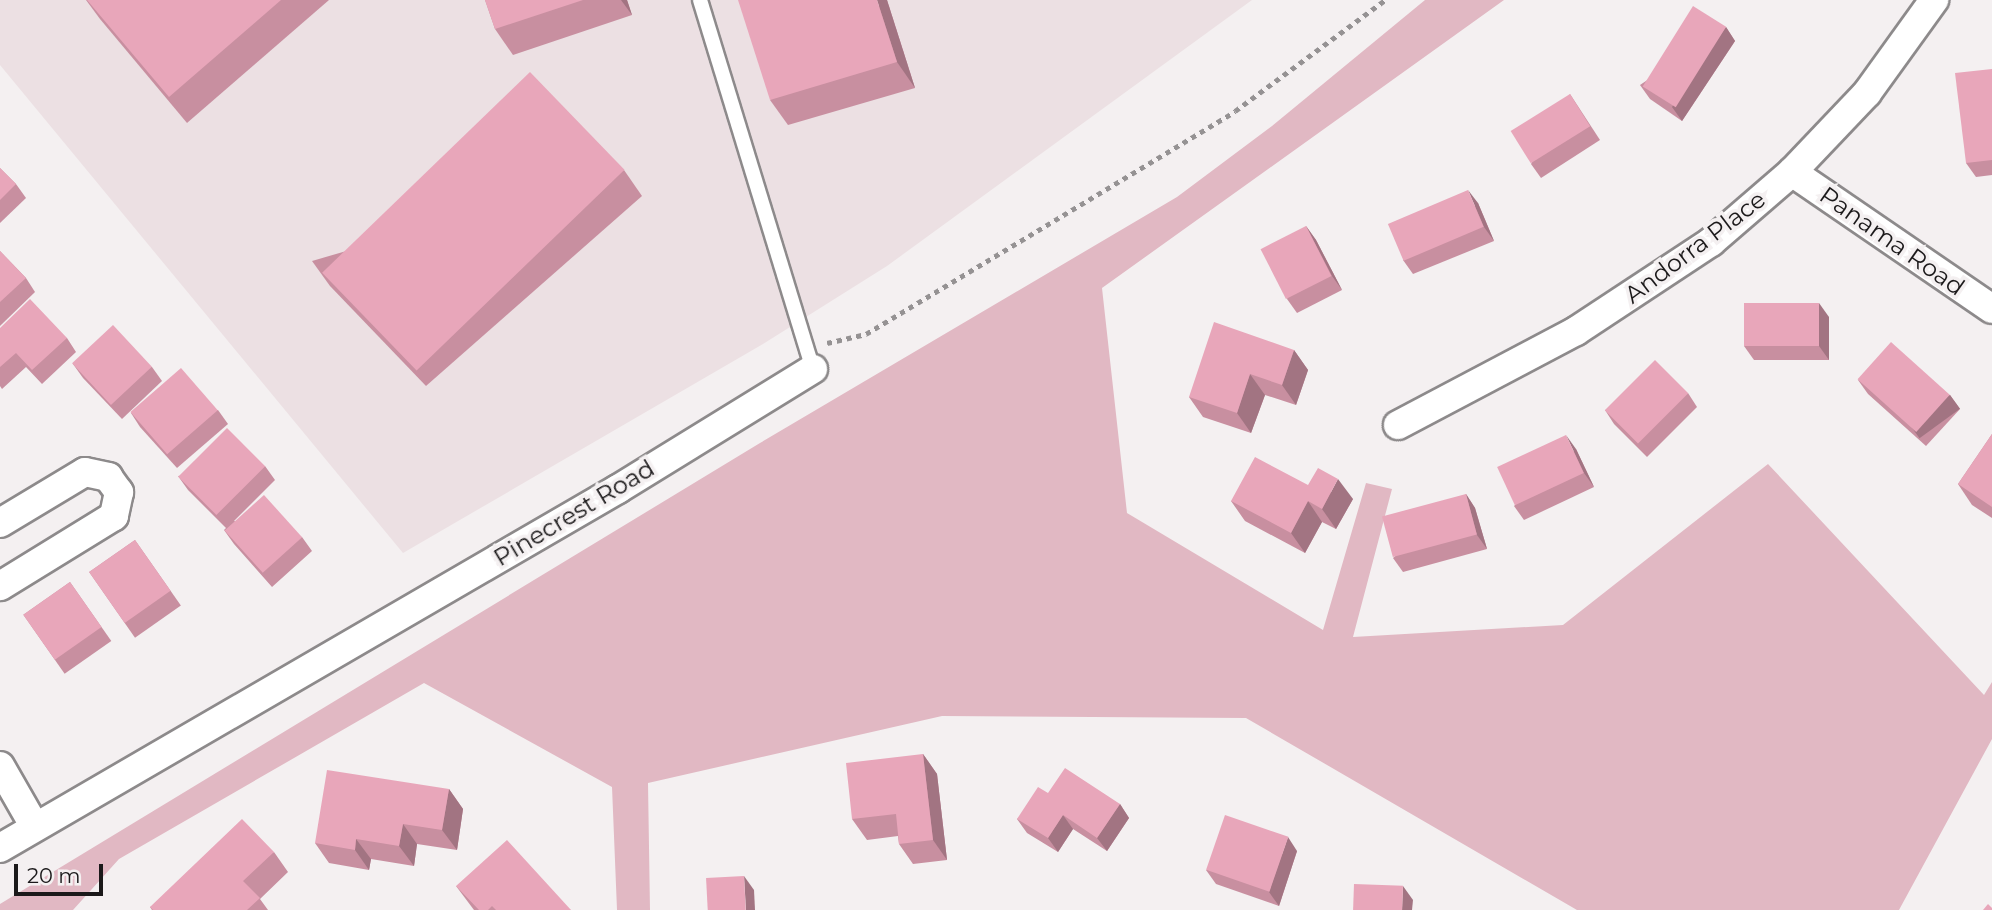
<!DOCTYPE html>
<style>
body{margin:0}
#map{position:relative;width:1992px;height:910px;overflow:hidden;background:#f4f0f1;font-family:Montserrat,sans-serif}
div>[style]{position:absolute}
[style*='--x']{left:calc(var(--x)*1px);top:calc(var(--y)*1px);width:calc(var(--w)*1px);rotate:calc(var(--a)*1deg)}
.built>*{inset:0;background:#ece0e3}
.green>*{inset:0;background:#e1b8c3}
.path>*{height:4.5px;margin-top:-2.25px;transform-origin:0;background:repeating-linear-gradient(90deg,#959293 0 5px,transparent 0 10px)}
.roads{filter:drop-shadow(2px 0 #8d8a8b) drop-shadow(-2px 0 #8d8a8b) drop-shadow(0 2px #8d8a8b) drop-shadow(0 -2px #8d8a8b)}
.service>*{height:14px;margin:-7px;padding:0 7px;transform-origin:7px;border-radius:7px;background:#fff}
.minor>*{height:28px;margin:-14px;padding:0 14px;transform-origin:14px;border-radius:14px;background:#fff}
.wall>*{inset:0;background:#c88fa0;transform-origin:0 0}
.shaded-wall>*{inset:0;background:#a27482;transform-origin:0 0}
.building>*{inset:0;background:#e8a6ba;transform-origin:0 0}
span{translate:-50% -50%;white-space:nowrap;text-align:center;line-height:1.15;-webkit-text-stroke:7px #f4f0f1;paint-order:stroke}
.street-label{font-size:24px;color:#1b191a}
.scale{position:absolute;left:14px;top:864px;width:89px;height:32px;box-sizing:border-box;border:4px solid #1b191a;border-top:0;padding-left:9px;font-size:21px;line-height:24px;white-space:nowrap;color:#1b191a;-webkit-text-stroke:5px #f4f0f1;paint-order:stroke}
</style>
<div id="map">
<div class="built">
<i style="clip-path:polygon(0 0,1252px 0,887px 266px,763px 344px,403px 553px,0 65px)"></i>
</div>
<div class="green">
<i style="clip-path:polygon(1425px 0,1504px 0,1102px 288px,1127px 513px,1323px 630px,1366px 483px,1392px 489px,1353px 637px,1563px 625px,1768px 464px,1984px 695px,1992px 682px,1992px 739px,1899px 910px,1577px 910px,1246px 718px,942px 716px,648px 783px,650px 910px,617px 910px,612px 787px,424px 683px,119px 859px,73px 910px,0 910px,0 904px,760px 443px,1177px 197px,1272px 126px)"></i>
</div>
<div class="path">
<i style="--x:827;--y:343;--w:40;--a:-13"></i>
<i style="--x:866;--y:334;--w:431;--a:-31.1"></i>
<i style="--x:1235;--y:111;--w:187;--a:-36.5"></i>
</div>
<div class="roads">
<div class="service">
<i style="--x:700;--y:0;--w:386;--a:73"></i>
</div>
<div class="minor">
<i style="--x:1792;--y:172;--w:242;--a:34.4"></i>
<i style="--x:1398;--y:425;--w:201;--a:-27.8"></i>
<i style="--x:1576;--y:331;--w:162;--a:-33.4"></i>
<i style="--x:1711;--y:242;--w:107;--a:-40.8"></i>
<i style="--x:1792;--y:172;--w:109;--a:-46.5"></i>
<i style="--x:1867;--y:93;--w:115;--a:-54.2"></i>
<i style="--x:0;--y:523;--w:99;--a:-31"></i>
<i style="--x:85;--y:472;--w:24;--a:12"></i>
<i style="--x:108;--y:477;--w:19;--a:54"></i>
<i style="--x:119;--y:492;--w:25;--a:102"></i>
<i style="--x:114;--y:516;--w:134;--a:148.4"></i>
<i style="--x:0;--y:766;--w:70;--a:60.2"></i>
<i style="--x:0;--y:848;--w:715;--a:-30.15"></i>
<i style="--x:618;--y:489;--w:229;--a:-31.6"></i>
</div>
</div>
<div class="wall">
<i style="clip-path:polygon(86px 0,329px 0,187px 123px,100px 19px)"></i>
<i style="clip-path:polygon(485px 0,627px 0,632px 15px,513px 55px,495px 29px)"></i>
<i style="clip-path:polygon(887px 0,915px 88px,788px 125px,770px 100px)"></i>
<i style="clip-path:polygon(1726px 27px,1735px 41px,1682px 121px,1650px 99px,1640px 85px)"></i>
<i style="clip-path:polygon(1992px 69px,1992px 175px,1976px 177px,1966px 163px)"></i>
<i style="clip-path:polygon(1570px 94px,1600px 140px,1541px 178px,1531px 164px)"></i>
<i style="clip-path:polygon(0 168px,16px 184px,26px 198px,0 223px)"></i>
<i style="clip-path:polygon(624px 170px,642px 196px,426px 386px,330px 286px,312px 261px)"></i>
<i style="clip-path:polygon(1478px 203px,1494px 241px,1413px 274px,1403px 260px)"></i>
<i style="clip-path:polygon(1306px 226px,1316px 240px,1342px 290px,1297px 313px,1287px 299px)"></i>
<i style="clip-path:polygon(0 251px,26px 278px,35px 292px,0 326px)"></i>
<i style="clip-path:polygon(1829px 317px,1829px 360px,1754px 360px,1744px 346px)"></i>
<i style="clip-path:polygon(0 328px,67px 338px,76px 352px,42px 384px,26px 367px,2px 389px,0 386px)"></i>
<i style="clip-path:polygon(1294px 350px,1308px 370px,1296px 405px,1265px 395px,1251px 433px,1203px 417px,1189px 397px)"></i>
<i style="clip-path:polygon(73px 364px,152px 367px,162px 381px,122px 419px,83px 378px)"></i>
<i style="clip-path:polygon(1858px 380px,1950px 395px,1960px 409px,1926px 446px,1868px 394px)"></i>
<i style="clip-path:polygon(1688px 393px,1697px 407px,1647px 457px,1614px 424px,1605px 410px)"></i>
<i style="clip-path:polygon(218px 410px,228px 424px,177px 468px,140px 427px,131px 413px)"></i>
<i style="clip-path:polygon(1992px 434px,1992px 518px,1972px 505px,1958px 484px)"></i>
<i style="clip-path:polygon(1576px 449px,1594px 487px,1524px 520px,1514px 506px)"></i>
<i style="clip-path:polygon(265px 466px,275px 480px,234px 521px,302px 537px,312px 551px,272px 587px,234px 544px,224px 530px,226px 528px,188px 490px,178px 476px)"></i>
<i style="clip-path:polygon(1308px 485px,1353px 499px,1336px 529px,1322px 522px,1305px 553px,1245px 521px,1231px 501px)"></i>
<i style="clip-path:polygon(1466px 494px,1475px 508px,1487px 549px,1403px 572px,1393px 558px)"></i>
<i style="left:135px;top:540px;width:80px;height:56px;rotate:55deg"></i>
<i style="left:70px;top:582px;width:72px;height:57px;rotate:55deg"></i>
<i style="clip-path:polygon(923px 754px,937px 774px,947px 860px,913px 864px,899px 844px,898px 836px,867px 840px,852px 819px)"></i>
<i style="clip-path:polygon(449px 789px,463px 809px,457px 850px,417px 844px,414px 866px,371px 859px,369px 870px,329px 863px,315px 843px)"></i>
<i style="clip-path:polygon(1048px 793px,1120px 804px,1129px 818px,1107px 851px,1073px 829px,1058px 852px,1027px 833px,1017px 819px)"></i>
<i style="clip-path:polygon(1297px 851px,1279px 906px,1216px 884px,1206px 870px)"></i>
<i style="clip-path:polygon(274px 852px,288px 872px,260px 899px,268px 910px,152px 910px,150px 907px)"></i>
<i style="clip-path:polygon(456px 886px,571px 910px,474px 910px)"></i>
</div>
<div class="shaded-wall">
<i style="clip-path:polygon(621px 0,627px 0,632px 15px)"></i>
<i style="clip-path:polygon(877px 0,887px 0,915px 88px,897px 62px)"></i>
<i style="clip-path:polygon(1726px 27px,1735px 41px,1682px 121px,1672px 107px)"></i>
<i style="clip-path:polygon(1468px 190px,1478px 203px,1494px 241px,1484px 227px)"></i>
<i style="clip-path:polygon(1306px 226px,1316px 240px,1342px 290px,1332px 276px)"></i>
<i style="clip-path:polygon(1819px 303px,1829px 317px,1829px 360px,1819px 346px)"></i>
<i style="clip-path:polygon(1294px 350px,1308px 370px,1296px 405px,1282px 385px)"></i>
<i style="clip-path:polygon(1250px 374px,1265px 395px,1251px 433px,1237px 413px)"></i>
<i style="left:1950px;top:395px;width:17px;height:50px;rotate:54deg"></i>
<i style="clip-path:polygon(1566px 435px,1576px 449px,1594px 487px,1584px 473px)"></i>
<i style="clip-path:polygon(1338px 479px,1353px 499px,1336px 529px,1322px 509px)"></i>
<i style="clip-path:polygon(1466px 494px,1475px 508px,1487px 549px,1477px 535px)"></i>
<i style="clip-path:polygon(1308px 501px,1322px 522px,1305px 553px,1291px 533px)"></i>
<i style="clip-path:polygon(923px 754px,937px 774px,947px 860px,933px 840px)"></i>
<i style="clip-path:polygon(449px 789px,463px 809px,457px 850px,442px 830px)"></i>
<i style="clip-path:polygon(1120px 804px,1129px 818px,1107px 851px,1097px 838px)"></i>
<i style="clip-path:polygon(1063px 815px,1073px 829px,1058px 852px,1048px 838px)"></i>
<i style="clip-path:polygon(403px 824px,417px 844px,414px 866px,399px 846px)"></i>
<i style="clip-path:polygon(1288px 837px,1297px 851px,1279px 906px,1269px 892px)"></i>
<i style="clip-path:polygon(356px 839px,371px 859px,369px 870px,355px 850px)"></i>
<i style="clip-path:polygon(744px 876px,754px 890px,755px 910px,746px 910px)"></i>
<i style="clip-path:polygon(1403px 886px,1413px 900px,1412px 910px,1402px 910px)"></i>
</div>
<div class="building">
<i style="clip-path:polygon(87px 0,281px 0,169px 97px)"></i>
<i style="clip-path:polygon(485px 0,583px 0,495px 29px)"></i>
<i style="clip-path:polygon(738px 0,877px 0,897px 62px,770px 100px)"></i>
<i style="left:1693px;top:6px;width:39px;height:95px;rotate:32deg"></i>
<i style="clip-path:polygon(1992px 69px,1992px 160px,1966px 163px,1955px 73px)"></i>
<i style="left:530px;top:72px;width:136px;height:289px;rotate:46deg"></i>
<i style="left:1570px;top:94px;width:38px;height:70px;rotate:58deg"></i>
<i style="clip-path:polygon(0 168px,16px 184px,0 200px)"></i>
<i style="left:1468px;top:190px;width:40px;height:87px;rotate:67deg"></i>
<i style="left:1306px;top:226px;width:56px;height:51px;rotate:63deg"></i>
<i style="clip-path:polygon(0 251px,26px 278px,0 302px)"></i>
<i style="clip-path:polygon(30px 299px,67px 338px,32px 370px,16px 353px,0 367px,0 328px)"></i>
<i style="left:1744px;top:303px;width:75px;height:43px"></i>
<i style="clip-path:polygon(1214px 322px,1294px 350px,1282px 385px,1250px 374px,1237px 413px,1189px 397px)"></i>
<i style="left:113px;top:325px;width:57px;height:56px;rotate:47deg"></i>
<i style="left:1891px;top:342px;width:79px;height:50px;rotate:42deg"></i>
<i style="left:1655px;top:360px;width:47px;height:71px;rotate:45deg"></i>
<i style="left:181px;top:368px;width:56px;height:67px;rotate:49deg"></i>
<i style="left:227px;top:428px;width:54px;height:69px;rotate:45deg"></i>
<i style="clip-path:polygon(1992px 434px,1992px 507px,1958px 484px)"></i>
<i style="left:1566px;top:435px;width:42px;height:76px;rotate:65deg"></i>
<i style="clip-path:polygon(1255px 457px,1308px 485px,1318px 468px,1338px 479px,1322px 509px,1308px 501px,1291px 533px,1231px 501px)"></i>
<i style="left:1466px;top:494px;width:42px;height:87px;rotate:75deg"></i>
<i style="left:264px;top:495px;width:57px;height:53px;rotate:48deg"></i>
<i style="left:135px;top:540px;width:62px;height:56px;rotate:55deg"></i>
<i style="left:70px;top:582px;width:55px;height:57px;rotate:55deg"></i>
<i style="clip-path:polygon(923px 754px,933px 840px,899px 844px,896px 814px,852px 819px,846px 763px)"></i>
<i style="clip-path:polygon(1065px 768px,1120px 804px,1097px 838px,1063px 815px,1048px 838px,1017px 819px,1038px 787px,1048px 793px)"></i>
<i style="clip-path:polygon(327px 770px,449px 789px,442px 830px,403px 824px,399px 846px,356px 839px,355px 850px,315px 843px)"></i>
<i style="left:1225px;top:815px;width:67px;height:58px;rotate:19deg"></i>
<i style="clip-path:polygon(242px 819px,274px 852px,243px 881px,260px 898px,247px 910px,153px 910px,150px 907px)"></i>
<i style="clip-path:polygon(507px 840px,571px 910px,496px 910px,492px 906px,488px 910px,479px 910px,456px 886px)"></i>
<i style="left:744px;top:876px;width:34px;height:38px;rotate:87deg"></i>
<i style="left:1354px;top:884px;width:49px;height:26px;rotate:2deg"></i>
<i style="clip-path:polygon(1988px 904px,1992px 908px,1992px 910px,1983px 910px)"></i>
</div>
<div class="street-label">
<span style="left:1892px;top:241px;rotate:35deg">Panama Road</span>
<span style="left:1695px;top:247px;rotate:-37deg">Andorra Place</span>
<span style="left:574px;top:513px;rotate:-31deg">Pinecrest Road</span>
</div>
<div class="scale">20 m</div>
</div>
